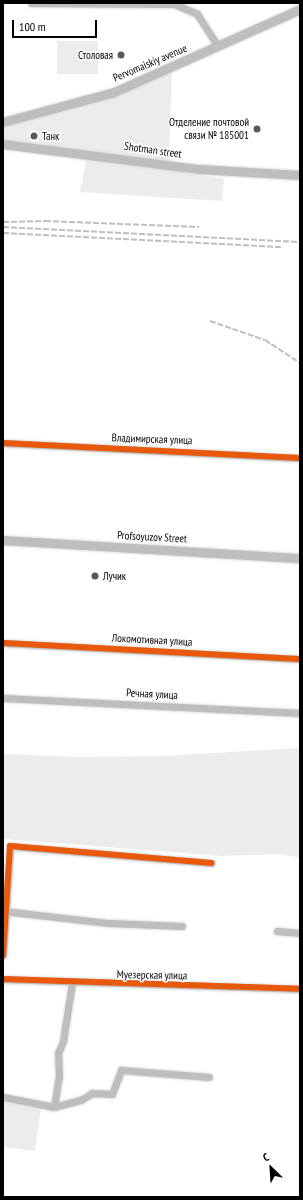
<!DOCTYPE html>
<meta charset="utf-8">
<style>
body{margin:0}
#map{position:relative;width:303px;height:1200px;overflow:hidden;background:#fff;font-family:"PT Sans Narrow",sans-serif}
div>[style]{position:absolute}
.green>*{inset:0;background:#ececec}
.roads{filter:drop-shadow(0 0 1px #dbdbdb) drop-shadow(0 0 1px #dbdbdb)}
.minor>*{height:7px;margin:-3.5px;padding:0 3.5px;transform-origin:3.5px;border-radius:3.5px;background:#bebebe}
.major>*{height:9px;margin:-4.5px;padding:0 4.5px;transform-origin:4.5px;border-radius:4.5px;background:#bebebe}
.rail>*{height:1.5px;margin-top:-0.75px;transform-origin:0;background:repeating-linear-gradient(90deg,#bebebe 0 6px,transparent 0 8px)}
.cycleway>*{height:6px;margin:-3px;padding:0 3px;transform-origin:3px;border-radius:3px;background:#e8590c}
.dots>*{width:11px;height:11px;translate:-50% -50%;box-sizing:border-box;border:2px solid #fff;border-radius:50%}
span{translate:-50% -50%;white-space:nowrap;text-align:center;line-height:1.15;-webkit-text-stroke:3px #fff;paint-order:stroke}
.poi-label{font-size:11px;color:#000}
.right{translate:-100% -50%;text-align:right}
.left{translate:0 -50%;text-align:left}
.street-label{font-size:11px;color:#000}
.frame{position:absolute;inset:0;border:4px solid #000;pointer-events:none}
.north{position:absolute;left:251px;top:1148px;width:40px;height:40px;-webkit-text-stroke:3px #fff;paint-order:stroke;rotate:335deg;font-size:11px;font-weight:700;line-height:16px;text-align:center;color:#000}
.north::after{content:'';display:block;margin:auto;width:14px;height:18px;background:#000;clip-path:polygon(50% 0,100% 100%,50% 72%,0 100%)}
.scale{position:absolute;left:12px;top:20px;width:85px;height:18px;box-sizing:border-box;border:2px solid #000;border-top:0;padding-left:5px;font-size:12px;line-height:14px;white-space:nowrap;color:#000;-webkit-text-stroke:3px #fff;paint-order:stroke}
</style>
<div id="map">
<div class="green">
<i style="clip-path:polygon(57px 41px,98px 41px,98px 74px,57px 74px)"></i>
<i style="clip-path:polygon(172px 71px,169px 162px,3px 140px,3px 127px,117px 96px)"></i>
<i style="clip-path:polygon(87px 157px,224px 179px,222px 201px,80px 192px)"></i>
<i style="clip-path:polygon(300px 748px,300px 858px,281px 854px,222px 856px,4px 839px,3px 847px,3px 754px,78px 757px,165px 756px)"></i>
<i style="clip-path:polygon(3px 1102px,41px 1109px,35px 1151px,3px 1147px)"></i>
</div>
<div class="roads">
<div class="minor">
<i style="left:31px;top:3px;width:143px;rotate:0.4deg"></i>
<i style="left:174px;top:4px;width:25px;rotate:23deg"></i>
<i style="left:197px;top:14px;width:38px;rotate:57deg"></i>
<i style="left:3px;top:443px;width:297px;rotate:2.9deg"></i>
<i style="left:3px;top:643px;width:297px;rotate:3.1deg"></i>
<i style="left:3px;top:698px;width:297px;rotate:2.9deg"></i>
<i style="left:3px;top:911px;width:107px;rotate:6.5deg"></i>
<i style="left:109px;top:923px;width:73px;rotate:2.4deg"></i>
<i style="left:277px;top:931px;width:23px;rotate:5deg"></i>
<i style="left:3px;top:955px;width:109px;rotate:-86.3deg"></i>
<i style="left:10px;top:846px;width:202px;rotate:4.8deg"></i>
<i style="left:3px;top:979px;width:297px;rotate:1.9deg"></i>
<i style="left:3px;top:1097px;width:52px;rotate:11.1deg"></i>
<i style="left:54px;top:1107px;width:28px;rotate:-15deg"></i>
<i style="left:81px;top:1100px;width:13px;rotate:-32deg"></i>
<i style="left:92px;top:1093px;width:20px;rotate:3deg"></i>
<i style="left:112px;top:1094px;width:26px;rotate:-69deg"></i>
<i style="left:121px;top:1070px;width:88px;rotate:4.5deg"></i>
<i style="left:54px;top:1107px;width:30px;rotate:-81deg"></i>
<i style="left:59px;top:1077px;width:24px;rotate:-92deg"></i>
<i style="left:58px;top:1053px;width:13px;rotate:-67deg"></i>
<i style="left:63px;top:1041px;width:59px;rotate:-81.2deg"></i>
</div>
<div class="major">
<i style="left:3px;top:122px;width:115px;rotate:-15.1deg"></i>
<i style="left:114px;top:92px;width:204px;rotate:-24deg"></i>
<i style="left:3px;top:144px;width:198px;rotate:7.3deg"></i>
<i style="left:199px;top:169px;width:101px;rotate:3.4deg"></i>
<i style="left:3px;top:540px;width:298px;rotate:3.5deg"></i>
</div>
</div>
<div class="rail">
<i style="left:3px;top:222px;width:42px;rotate:-1.4deg"></i>
<i style="left:45px;top:221px;width:154px;rotate:2.2deg"></i>
<i style="left:3px;top:227px;width:297px;rotate:2.9deg"></i>
<i style="left:3px;top:233px;width:280px;rotate:2.9deg"></i>
<i style="left:210px;top:321px;width:58px;rotate:19.1deg"></i>
<i style="left:265px;top:340px;width:42px;rotate:33.3deg"></i>
</div>
<div class="cycleway">
<i style="left:3px;top:443px;width:297px;rotate:2.9deg"></i>
<i style="left:3px;top:643px;width:297px;rotate:3.1deg"></i>
<i style="left:3px;top:955px;width:109px;rotate:-86.3deg"></i>
<i style="left:10px;top:846px;width:202px;rotate:4.8deg"></i>
<i style="left:3px;top:979px;width:297px;rotate:1.9deg"></i>
</div>
<div class="dots">
<i style="left:121px;top:55px;background:#595959"></i>
<i style="left:257px;top:129px;background:#595959"></i>
<i style="left:34px;top:136px;background:#595959"></i>
<i style="left:95px;top:576px;background:#595959"></i>
</div>
<div class="poi-label">
<span class="right" style="left:113px;top:55px">Столовая</span>
<span class="right" style="left:249px;top:129px">Отделение почтовой<br>связи № 185001</span>
<span class="left" style="left:42px;top:136px">Танк</span>
<span class="left" style="left:103px;top:576px">Лучик</span>
</div>
<div class="street-label">
<span style="left:150px;top:63px;rotate:-23deg">Pervomaiskiy avenue</span>
<span style="left:153px;top:150px;rotate:8deg">Shotman street</span>
<span style="left:152px;top:439px;rotate:2deg">Владимирская улица</span>
<span style="left:152px;top:537px;rotate:3deg">Profsoyuzov Street</span>
<span style="left:152px;top:640px;rotate:3deg">Локомотивная улица</span>
<span style="left:152px;top:694px;rotate:3deg">Речная улица</span>
<span style="left:152px;top:975px;rotate:1deg">Муезерская улица</span>
</div>
<div class="frame"></div>
<div class="north">С</div>
<div class="scale">100 m</div>
</div>
